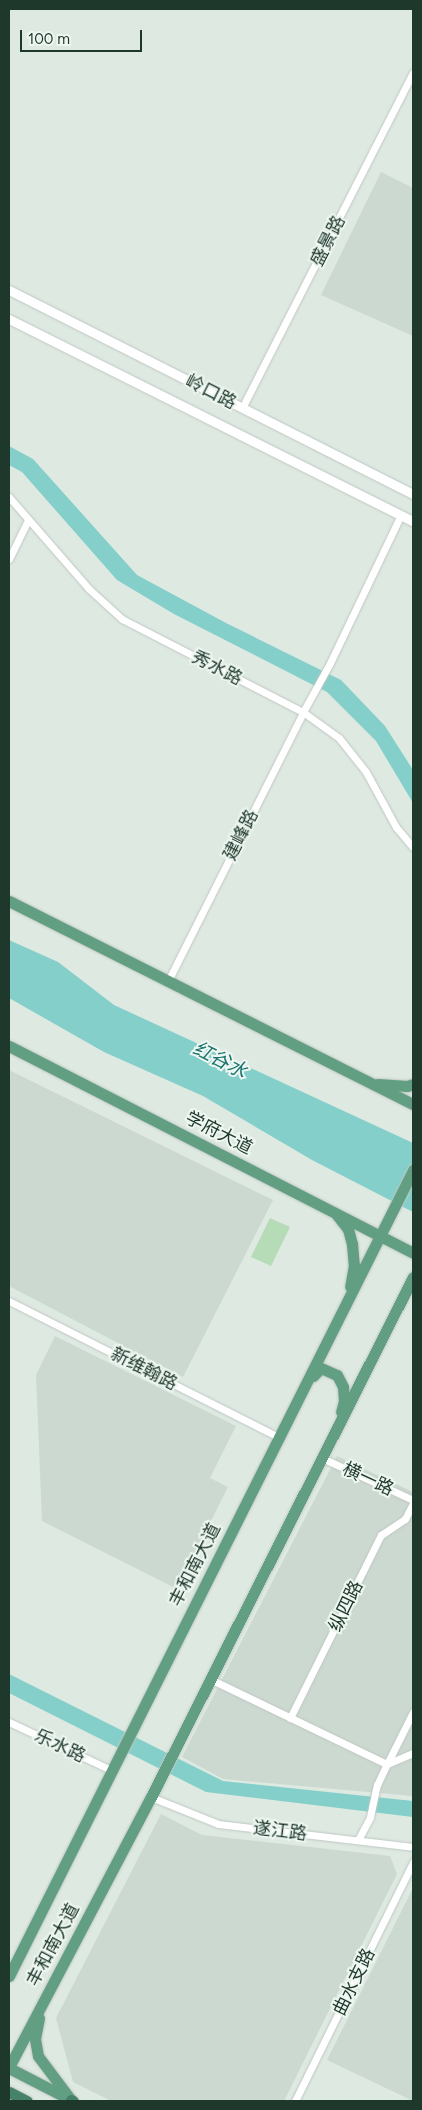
<!DOCTYPE html>
<meta charset="utf-8">
<style>
body{margin:0}
#map{position:relative;width:422px;height:2110px;overflow:hidden;background:#dde9e1;font-family:Figtree,"Noto Sans SC",sans-serif}
div>[style]{position:absolute}
.built>*{inset:0;background:#ccd9d0}
.green>*{inset:0;background:#b6dbb7}
.water>*{inset:0;background:#84cfca}
.roads{filter:drop-shadow(0 0 1px #c0c7c4) drop-shadow(0 0 1px #c0c7c4)}
.minor>*{height:7px;margin:-3.5px;padding:0 3.5px;transform-origin:3.5px;border-radius:3.5px;background:#fff}
.tertiary>*{height:9px;margin:-4.5px;padding:0 4.5px;transform-origin:4.5px;border-radius:4.5px;background:#fff}
.primary>*{height:11px;margin:-5.5px;padding:0 5.5px;transform-origin:5.5px;border-radius:5.5px;background:#629f82}
.trunk>*{height:11px;margin:-5.5px;padding:0 5.5px;transform-origin:5.5px;border-radius:5.5px;background:#468267}
span{translate:-50% -50%;white-space:nowrap;text-align:center;line-height:1.15;-webkit-text-stroke:4px #edf6f0;paint-order:stroke}
.street-label{font-size:18px;color:#1f382c}
.water-label{font-size:19px;color:#1a736e;font-style:italic}
.frame{position:absolute;inset:0;border:10px solid #1f382c;pointer-events:none}
.scale{position:absolute;left:20px;top:30px;width:122px;height:22px;box-sizing:border-box;border:2px solid #1f382c;border-top:0;padding-left:6px;font-size:15px;line-height:18px;white-space:nowrap;color:#1f382c;-webkit-text-stroke:4px #edf6f0;paint-order:stroke}
</style>
<div id="map">
<div class="built">
<i style="clip-path:polygon(381px 172px,413px 188px,413px 336px,321px 295px)"></i>
<i style="clip-path:polygon(9px 1070px,273px 1200px,183px 1377px,9px 1286px)"></i>
<i style="clip-path:polygon(55px 1336px,236px 1426px,210px 1478px,228px 1487px,177px 1589px,42px 1521px,36px 1375px)"></i>
<i style="clip-path:polygon(337px 1456px,413px 1492px,413px 1796px,223px 1779px,182px 1757px)"></i>
<i style="clip-path:polygon(161px 1814px,202px 1835px,390px 1856px,397px 1874px,284px 2101px,111px 2101px,73px 2082px,56px 2018px)"></i>
<i style="clip-path:polygon(413px 1888px,413px 2101px,327px 2060px)"></i>
</div>
<div class="green">
<i style="clip-path:polygon(270px 1218px,290px 1227px,271px 1266px,251px 1257px)"></i>
</div>
<div class="water">
<i style="clip-path:polygon(9px 446px,33px 459px,137px 575px,226px 623px,341px 680px,385px 726px,413px 770px,413px 803px,376px 741px,327px 692px,174px 614px,117px 580px,22px 472px,9px 465px)"></i>
<i style="clip-path:polygon(9px 940px,58px 962px,114px 1005px,413px 1143px,413px 1212px,312px 1160px,203px 1096px,104px 1052px,9px 998px)"></i>
<i style="clip-path:polygon(9px 1674px,223px 1781px,413px 1801px,413px 1817px,206px 1792px,9px 1693px)"></i>
</div>
<div class="roads">
<div class="minor">
<i style="left:242px;top:408px;width:376px;rotate:-63deg"></i>
<i style="left:9px;top:497px;width:122px;rotate:49deg"></i>
<i style="left:89px;top:589px;width:45px;rotate:42.3deg"></i>
<i style="left:122px;top:619px;width:203px;rotate:27.2deg"></i>
<i style="left:303px;top:712px;width:44px;rotate:35.8deg"></i>
<i style="left:339px;top:738px;width:43px;rotate:51.5deg"></i>
<i style="left:366px;top:772px;width:63px;rotate:61.4deg"></i>
<i style="left:396px;top:827px;width:26px;rotate:50deg"></i>
<i style="left:9px;top:559px;width:43px;rotate:-64deg"></i>
<i style="left:168px;top:981px;width:301px;rotate:-63.3deg"></i>
<i style="left:303px;top:712px;width:56px;rotate:-61.1deg"></i>
<i style="left:330px;top:663px;width:164px;rotate:-64.4deg"></i>
<i style="left:9px;top:1301px;width:301px;rotate:26.8deg"></i>
<i style="left:322px;top:1458px;width:100px;rotate:24.8deg"></i>
<i style="left:210px;top:1679px;width:196px;rotate:25.7deg"></i>
<i style="left:387px;top:1764px;width:28px;rotate:-23deg"></i>
<i style="left:290px;top:1718px;width:204px;rotate:-63.6deg"></i>
<i style="left:381px;top:1535px;width:29px;rotate:-34deg"></i>
<i style="left:405px;top:1519px;width:18px;rotate:-63deg"></i>
<i style="left:9px;top:1722px;width:113px;rotate:25.2deg"></i>
<i style="left:151px;top:1797px;width:72px;rotate:21.9deg"></i>
<i style="left:218px;top:1824px;width:196px;rotate:6.7deg"></i>
<i style="left:358px;top:1840px;width:26px;rotate:-62deg"></i>
<i style="left:370px;top:1817px;width:33px;rotate:-78deg"></i>
<i style="left:377px;top:1785px;width:23px;rotate:-65deg"></i>
<i style="left:387px;top:1764px;width:58px;rotate:-63.4deg"></i>
<i style="left:295px;top:2101px;width:267px;rotate:-63.7deg"></i>
</div>
<div class="tertiary">
<i style="left:9px;top:290px;width:453px;rotate:26.8deg"></i>
<i style="left:9px;top:319px;width:452px;rotate:26.6deg"></i>
</div>
<div class="primary">
<i style="left:9px;top:901px;width:452px;rotate:26.7deg"></i>
<i style="left:9px;top:1046px;width:454px;rotate:27.1deg"></i>
<i style="left:378px;top:1084px;width:29px;rotate:4deg"></i>
<i style="left:407px;top:1086px;width:6px;rotate:-18deg"></i>
<i style="left:337px;top:1215px;width:18px;rotate:52deg"></i>
<i style="left:348px;top:1229px;width:16px;rotate:75deg"></i>
<i style="left:352px;top:1244px;width:21px;rotate:85deg"></i>
<i style="left:354px;top:1265px;width:22px;rotate:100deg"></i>
<i style="left:313px;top:1376px;width:11px;rotate:-45deg"></i>
<i style="left:321px;top:1368px;width:17px;rotate:24deg"></i>
<i style="left:337px;top:1375px;width:13px;rotate:63deg"></i>
<i style="left:343px;top:1387px;width:14px;rotate:86deg"></i>
<i style="left:344px;top:1401px;width:11px;rotate:105deg"></i>
<i style="left:9px;top:1976px;width:902px;rotate:-63.38deg"></i>
<i style="left:39px;top:2018px;width:21px;rotate:101deg"></i>
<i style="left:35px;top:2039px;width:17px;rotate:80deg"></i>
<i style="left:38px;top:2056px;width:55px;rotate:53.1deg"></i>
<i style="left:9px;top:2067px;width:305px;rotate:-62.3deg"></i>
<i style="left:151px;top:1797px;width:582px;rotate:-63.26deg"></i>
<i style="left:9px;top:2068px;width:68px;rotate:27.3deg"></i>
</div>
<div class="trunk">
<i style="left:9px;top:2092px;width:20px;rotate:27deg"></i>
<i style="left:71px;top:2100px;width:2px;rotate:27deg"></i>
</div>
</div>
<div class="street-label">
<span style="left:328px;top:241px;rotate:-63deg">盛景路</span>
<span style="left:211px;top:392px;rotate:27deg">岭口路</span>
<span style="left:217px;top:668px;rotate:27deg">秀水路</span>
<span style="left:241px;top:835px;rotate:-63deg">建峰路</span>
<span style="left:219px;top:1133px;rotate:27deg">学府大道</span>
<span style="left:144px;top:1369px;rotate:27deg">新维翰路</span>
<span style="left:368px;top:1479px;rotate:25deg">横一路</span>
<span style="left:195px;top:1565px;rotate:-63deg">丰和南大道</span>
<span style="left:346px;top:1606px;rotate:-64deg">纵四路</span>
<span style="left:60px;top:1746px;rotate:25deg">乐水路</span>
<span style="left:280px;top:1831px;rotate:7deg">遂江路</span>
<span style="left:53px;top:1945px;rotate:-62deg">丰和南大道</span>
<span style="left:354px;top:1982px;rotate:-64deg">曲水支路</span>
</div>
<div class="water-label">
<span style="left:220px;top:1060px;rotate:27deg">红谷水</span>
</div>
<div class="frame"></div>
<div class="scale">100 m</div>
</div>
